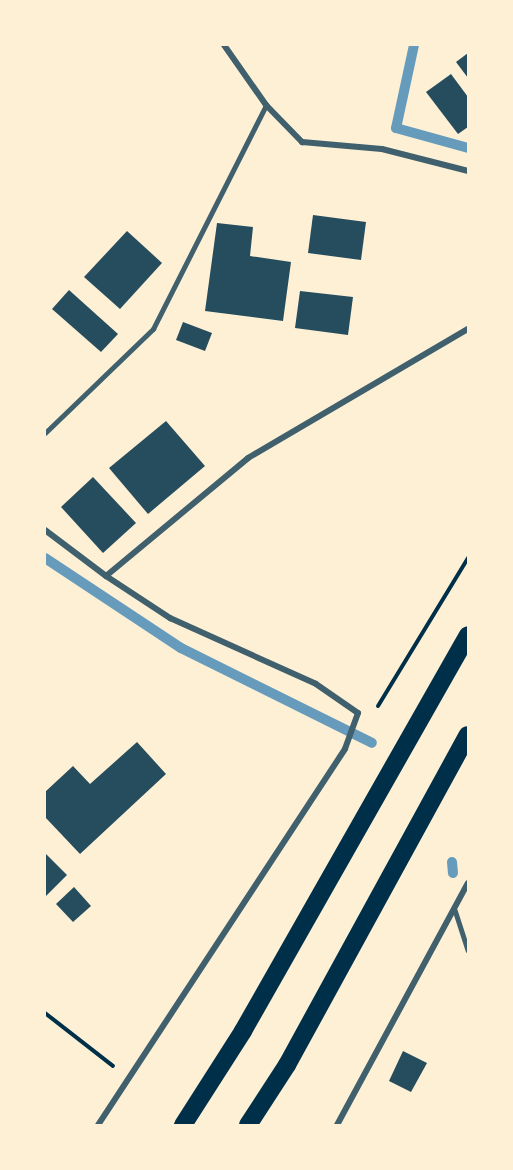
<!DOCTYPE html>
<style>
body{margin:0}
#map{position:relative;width:513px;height:1170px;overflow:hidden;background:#fdf0d5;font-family:"Archivo Narrow",sans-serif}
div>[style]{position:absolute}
.stream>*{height:10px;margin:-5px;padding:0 5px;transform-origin:5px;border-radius:5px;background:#669bbc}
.building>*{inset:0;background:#264d5e}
.path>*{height:4px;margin:-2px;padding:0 2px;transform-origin:2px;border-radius:2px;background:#003049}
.service>*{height:4.5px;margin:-2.25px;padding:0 2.25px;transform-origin:2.25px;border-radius:2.25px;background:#3f606c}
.minor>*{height:6px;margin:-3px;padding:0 3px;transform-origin:3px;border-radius:3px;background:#3f606c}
.motorway>*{height:18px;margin:-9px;padding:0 9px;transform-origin:9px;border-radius:9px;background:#003049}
span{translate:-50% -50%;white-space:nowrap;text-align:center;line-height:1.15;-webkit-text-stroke:4.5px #fdf0d5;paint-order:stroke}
.frame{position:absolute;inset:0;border:46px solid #fdf0d5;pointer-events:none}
</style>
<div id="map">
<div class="stream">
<i style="left:414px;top:45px;width:85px;rotate:102.2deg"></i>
<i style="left:396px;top:128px;width:75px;rotate:15.5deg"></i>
<i style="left:45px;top:558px;width:163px;rotate:33.5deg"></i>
<i style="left:181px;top:648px;width:213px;rotate:26.4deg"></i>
<i style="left:452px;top:862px;width:11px;rotate:85deg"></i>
</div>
<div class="building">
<i style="clip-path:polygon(468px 53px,468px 78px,456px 62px)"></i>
<i style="clip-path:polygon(451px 74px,468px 97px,468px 127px,458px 134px,426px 92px)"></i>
<i style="clip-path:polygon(313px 215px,366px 222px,361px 260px,308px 253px)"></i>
<i style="clip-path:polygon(217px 223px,253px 227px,250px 256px,291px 262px,283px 321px,205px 311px)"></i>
<i style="clip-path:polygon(127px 231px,162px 263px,120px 309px,84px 277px)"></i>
<i style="clip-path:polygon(69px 290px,118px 334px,101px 352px,52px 309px)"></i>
<i style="clip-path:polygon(300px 291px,353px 297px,348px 335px,295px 328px)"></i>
<i style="clip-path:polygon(183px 322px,212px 333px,205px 351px,176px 340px)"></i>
<i style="clip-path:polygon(166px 421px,205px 466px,148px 514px,109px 468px)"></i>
<i style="clip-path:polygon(93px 477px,136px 523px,103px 553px,61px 507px)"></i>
<i style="clip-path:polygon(137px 742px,166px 774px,80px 854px,45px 817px,45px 792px,73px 766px,90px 784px)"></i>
<i style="clip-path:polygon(45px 853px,67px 875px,45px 897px)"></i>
<i style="clip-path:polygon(74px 887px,91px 906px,73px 922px,56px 904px)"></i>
<i style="clip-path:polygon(403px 1051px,427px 1063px,411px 1092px,389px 1081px)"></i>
</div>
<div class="path">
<i style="left:378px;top:706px;width:173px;rotate:-58.7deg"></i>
<i style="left:45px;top:1013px;width:86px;rotate:37.9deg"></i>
</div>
<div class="service">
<i style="left:45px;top:433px;width:150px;rotate:-43.9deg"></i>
<i style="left:153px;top:329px;width:251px;rotate:-63.2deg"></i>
<i style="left:455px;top:910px;width:42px;rotate:72deg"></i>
</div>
<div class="minor">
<i style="left:224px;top:45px;width:73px;rotate:55deg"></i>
<i style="left:266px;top:105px;width:52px;rotate:45.8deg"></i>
<i style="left:302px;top:142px;width:80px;rotate:5deg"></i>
<i style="left:382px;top:149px;width:89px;rotate:14.3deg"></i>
<i style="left:45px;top:530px;width:76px;rotate:37deg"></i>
<i style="left:106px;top:576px;width:77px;rotate:33.3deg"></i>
<i style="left:170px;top:618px;width:160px;rotate:24.3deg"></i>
<i style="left:316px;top:684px;width:51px;rotate:34.6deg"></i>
<i style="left:358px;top:713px;width:38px;rotate:110deg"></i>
<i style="left:345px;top:749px;width:450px;rotate:123.3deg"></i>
<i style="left:106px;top:576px;width:185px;rotate:-39.7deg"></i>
<i style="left:248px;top:458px;width:255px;rotate:-30.4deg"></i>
<i style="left:337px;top:1125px;width:275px;rotate:-61.6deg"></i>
</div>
<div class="motorway">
<i style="left:183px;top:1125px;width:112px;rotate:-57.4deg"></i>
<i style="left:243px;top:1031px;width:455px;rotate:-60.4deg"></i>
<i style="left:248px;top:1125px;width:72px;rotate:-57deg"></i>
<i style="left:287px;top:1065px;width:376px;rotate:-61.3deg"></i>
</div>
<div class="frame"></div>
</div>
